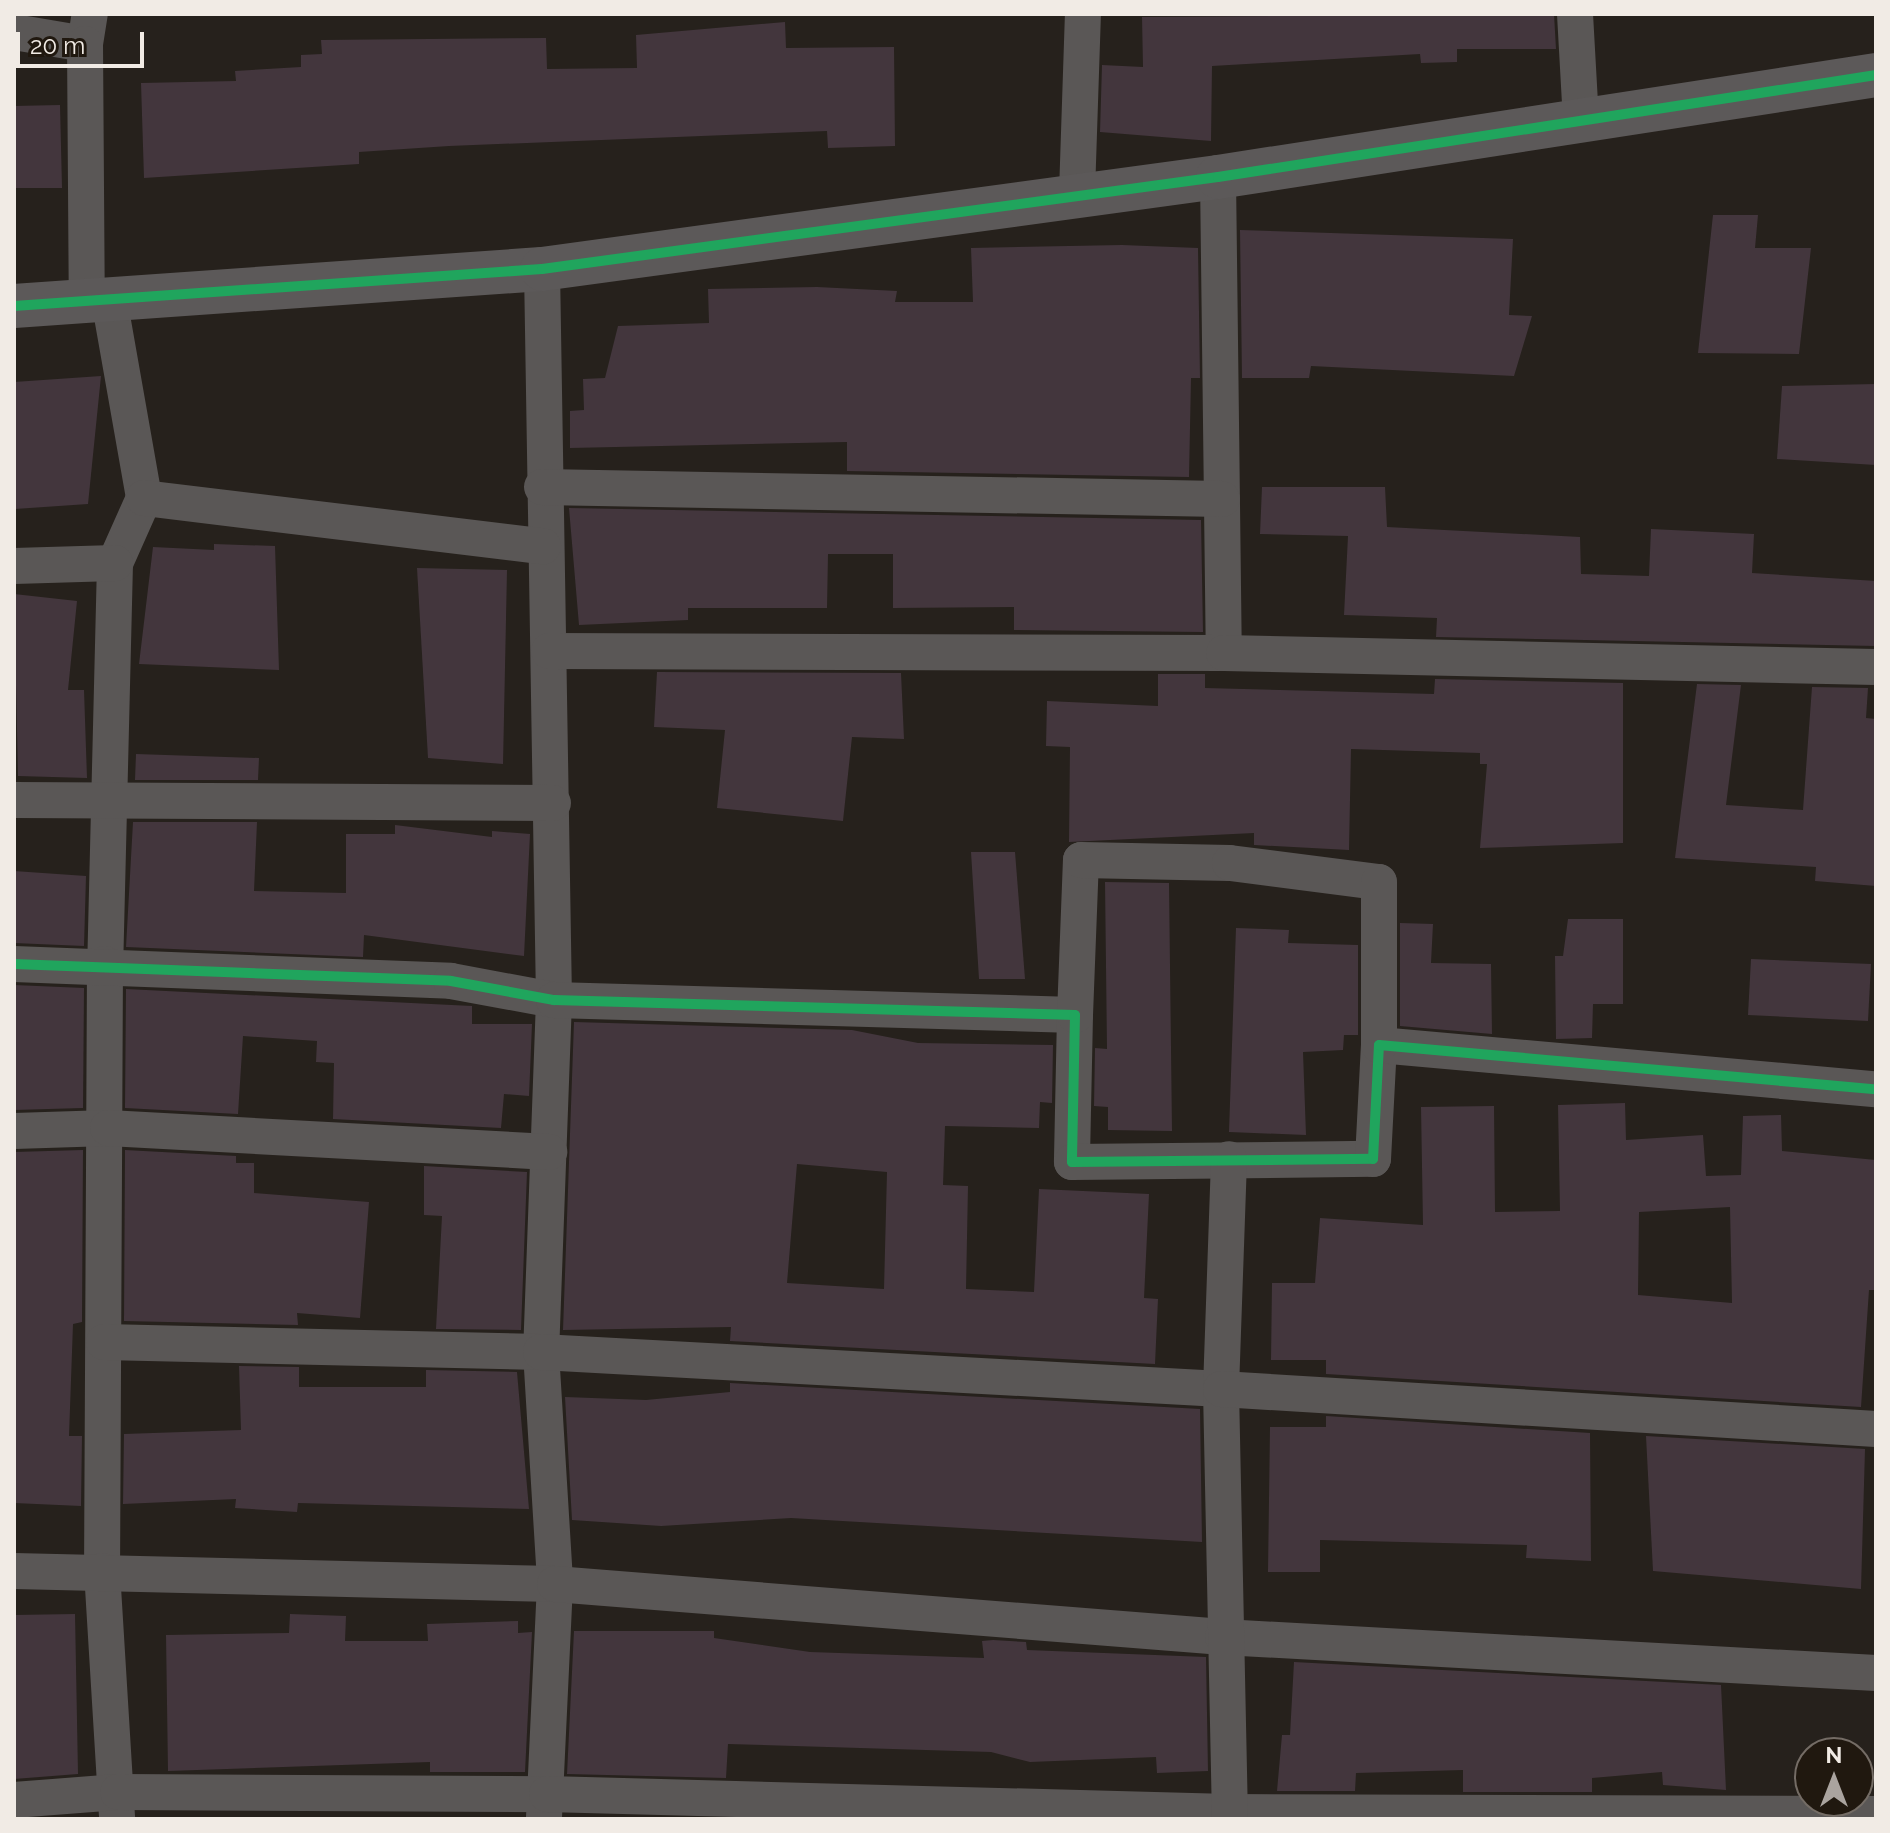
<!DOCTYPE html>
<style>
body{margin:0}
#map{position:relative;width:1890px;height:1833px;overflow:hidden;background:#26211c;font-family:Raleway,sans-serif}
div>[style]{position:absolute}
.building>*{inset:0;background:#43363d}
.street>*{height:36px;margin:-18px;padding:0 18px;transform-origin:18px;border-radius:18px;background:#5a5756}
.secondary>*{height:44px;margin:-22px;padding:0 22px;transform-origin:22px;border-radius:22px;background:#5c5959}
.cycleway>*{height:10px;margin:-5px;padding:0 5px;transform-origin:5px;border-radius:5px;background:#20a55d}
span{translate:-50% -50%;white-space:nowrap;text-align:center;line-height:1.15;-webkit-text-stroke:6px #20180f;paint-order:stroke}
.frame{position:absolute;inset:0;border:16px solid #f1ebe5;pointer-events:none}
.north{position:absolute;left:1794px;top:1737px;width:80px;height:80px;box-sizing:border-box;background:#20180f;border:2px solid #746c65;border-radius:50%;rotate:0deg;font-size:22px;font-weight:700;line-height:32px;text-align:center;color:#f1ebe5}
.north::after{content:'';display:block;margin:auto;width:28px;height:36px;background:#aaa49f;clip-path:polygon(50% 0,100% 100%,50% 72%,0 100%)}
.scale{position:absolute;left:16px;top:32px;width:128px;height:36px;box-sizing:border-box;border:4px solid #f1ebe5;border-top:0;padding-left:10px;font-size:24px;line-height:28px;white-space:nowrap;color:#f1ebe5;-webkit-text-stroke:6px #20180f;paint-order:stroke}
</style>
<div id="map">
<div class="building">
<i style="clip-path:polygon(1554px 14px,1556px 49px,1457px 49px,1457px 62px,1421px 63px,1420px 54px,1212px 66px,1211px 141px,1100px 132px,1102px 65px,1143px 67px,1142px 17px)"></i>
<i style="clip-path:polygon(785px 22px,786px 48px,894px 47px,895px 146px,828px 148px,827px 131px,449px 146px,359px 152px,359px 164px,144px 178px,141px 83px,236px 81px,235px 71px,301px 67px,301px 55px,322px 54px,321px 40px,546px 38px,547px 69px,637px 68px,636px 35px)"></i>
<i style="clip-path:polygon(60px 105px,62px 188px,14px 188px,14px 106px)"></i>
<i style="clip-path:polygon(1713px 215px,1758px 215px,1755px 248px,1811px 248px,1799px 354px,1698px 353px)"></i>
<i style="clip-path:polygon(1240px 230px,1513px 239px,1509px 315px,1532px 316px,1514px 376px,1311px 366px,1309px 378px,1242px 378px)"></i>
<i style="clip-path:polygon(1122px 245px,1198px 248px,1200px 378px,1191px 378px,1189px 477px,847px 471px,847px 442px,570px 448px,570px 411px,584px 410px,583px 379px,605px 378px,618px 326px,709px 323px,708px 289px,817px 287px,897px 291px,895px 302px,973px 302px,971px 248px)"></i>
<i style="clip-path:polygon(101px 376px,88px 504px,15px 509px,14px 382px)"></i>
<i style="clip-path:polygon(1876px 384px,1876px 465px,1777px 459px,1782px 386px)"></i>
<i style="clip-path:polygon(1262px 487px,1385px 487px,1387px 527px,1580px 537px,1581px 574px,1649px 576px,1651px 529px,1754px 534px,1752px 573px,1876px 581px,1876px 646px,1436px 637px,1437px 618px,1344px 615px,1348px 536px,1260px 534px)"></i>
<i style="clip-path:polygon(569px 508px,1201px 520px,1203px 632px,1014px 630px,1014px 607px,893px 608px,893px 554px,828px 554px,827px 608px,688px 608px,688px 620px,579px 625px)"></i>
<i style="clip-path:polygon(214px 544px,275px 546px,279px 670px,139px 664px,153px 547px,214px 550px)"></i>
<i style="clip-path:polygon(417px 568px,507px 570px,503px 764px,428px 758px)"></i>
<i style="clip-path:polygon(14px 594px,77px 601px,68px 690px,84px 690px,87px 778px,18px 776px)"></i>
<i style="clip-path:polygon(657px 672px,901px 673px,904px 739px,852px 737px,843px 821px,717px 808px,725px 730px,654px 727px)"></i>
<i style="clip-path:polygon(1158px 674px,1205px 674px,1205px 688px,1434px 694px,1435px 679px,1623px 683px,1623px 843px,1480px 848px,1487px 764px,1480px 764px,1480px 753px,1351px 749px,1349px 850px,1254px 845px,1254px 833px,1069px 842px,1070px 747px,1046px 746px,1047px 701px,1158px 706px)"></i>
<i style="clip-path:polygon(1697px 684px,1741px 685px,1726px 805px,1803px 810px,1812px 687px,1868px 688px,1866px 718px,1876px 719px,1876px 886px,1815px 881px,1816px 867px,1675px 858px)"></i>
<i style="clip-path:polygon(136px 754px,259px 758px,258px 780px,135px 780px)"></i>
<i style="clip-path:polygon(133px 822px,257px 822px,254px 891px,346px 893px,346px 834px,395px 834px,395px 825px,492px 837px,492px 831px,530px 834px,524px 956px,364px 935px,363px 957px,126px 947px)"></i>
<i style="clip-path:polygon(971px 852px,1015px 852px,1025px 979px,979px 979px)"></i>
<i style="clip-path:polygon(14px 871px,86px 876px,84px 946px,14px 943px)"></i>
<i style="clip-path:polygon(1105px 882px,1169px 883px,1172px 1131px,1108px 1130px,1108px 1107px,1094px 1106px,1095px 1048px,1107px 1049px)"></i>
<i style="clip-path:polygon(1568px 919px,1623px 919px,1623px 1004px,1593px 1004px,1592px 1038px,1556px 1039px,1555px 956px,1563px 956px)"></i>
<i style="clip-path:polygon(1400px 923px,1433px 924px,1431px 963px,1491px 964px,1492px 1034px,1400px 1026px)"></i>
<i style="clip-path:polygon(1236px 928px,1289px 930px,1288px 943px,1358px 945px,1358px 1035px,1344px 1035px,1343px 1050px,1303px 1052px,1306px 1135px,1229px 1132px)"></i>
<i style="clip-path:polygon(1751px 959px,1871px 964px,1868px 1021px,1748px 1015px)"></i>
<i style="clip-path:polygon(14px 985px,84px 988px,83px 1108px,14px 1110px)"></i>
<i style="clip-path:polygon(126px 989px,472px 1006px,472px 1024px,532px 1024px,529px 1096px,504px 1094px,501px 1128px,333px 1119px,334px 1063px,316px 1062px,317px 1041px,243px 1036px,238px 1114px,125px 1108px)"></i>
<i style="clip-path:polygon(evenodd,574px 1022px,852px 1030px,918px 1043px,1053px 1045px,1052px 1103px,1040px 1102px,1039px 1128px,945px 1126px,943px 1185px,968px 1186px,966px 1289px,1034px 1292px,1039px 1189px,1149px 1194px,1144px 1298px,1158px 1299px,1155px 1364px,730px 1341px,731px 1327px,563px 1330px,574px 1022px,797px 1164px,887px 1172px,884px 1289px,787px 1283px,797px 1164px)"></i>
<i style="clip-path:polygon(evenodd,1625px 1103px,1626px 1140px,1703px 1135px,1706px 1176px,1741px 1175px,1743px 1116px,1781px 1115px,1782px 1151px,1876px 1160px,1876px 1290px,1869px 1290px,1861px 1407px,1326px 1374px,1326px 1360px,1271px 1360px,1272px 1283px,1315px 1283px,1320px 1218px,1423px 1225px,1421px 1107px,1494px 1106px,1495px 1212px,1560px 1211px,1558px 1105px,1625px 1103px,1730px 1207px,1732px 1303px,1638px 1295px,1639px 1212px,1730px 1207px)"></i>
<i style="clip-path:polygon(83px 1150px,82px 1322px,73px 1324px,69px 1436px,82px 1436px,81px 1506px,14px 1503px,14px 1152px)"></i>
<i style="clip-path:polygon(125px 1150px,236px 1156px,236px 1163px,254px 1163px,254px 1193px,369px 1202px,360px 1318px,297px 1313px,298px 1325px,124px 1321px)"></i>
<i style="clip-path:polygon(424px 1166px,527px 1172px,521px 1330px,436px 1329px,442px 1216px,424px 1215px)"></i>
<i style="clip-path:polygon(239px 1366px,299px 1367px,299px 1387px,426px 1387px,426px 1370px,517px 1372px,529px 1509px,298px 1503px,297px 1512px,235px 1508px,236px 1499px,123px 1504px,124px 1434px,241px 1430px)"></i>
<i style="clip-path:polygon(730px 1383px,1200px 1409px,1202px 1542px,791px 1518px,661px 1526px,572px 1520px,565px 1397px,646px 1400px,730px 1392px)"></i>
<i style="clip-path:polygon(1326px 1416px,1590px 1433px,1591px 1561px,1526px 1558px,1527px 1545px,1320px 1540px,1320px 1572px,1268px 1572px,1270px 1427px,1326px 1427px)"></i>
<i style="clip-path:polygon(1646px 1436px,1865px 1449px,1861px 1589px,1653px 1571px)"></i>
<i style="clip-path:polygon(75px 1614px,78px 1774px,14px 1779px,14px 1615px)"></i>
<i style="clip-path:polygon(290px 1614px,346px 1616px,345px 1641px,428px 1641px,427px 1624px,518px 1621px,518px 1633px,532px 1632px,525px 1772px,430px 1772px,430px 1762px,168px 1771px,166px 1635px,289px 1633px)"></i>
<i style="clip-path:polygon(574px 1631px,714px 1631px,714px 1638px,810px 1652px,984px 1658px,982px 1641px,993px 1640px,1026px 1642px,1027px 1650px,1206px 1657px,1208px 1771px,1157px 1773px,1156px 1757px,1030px 1762px,991px 1752px,728px 1744px,726px 1778px,567px 1774px)"></i>
<i style="clip-path:polygon(1294px 1662px,1721px 1685px,1726px 1790px,1663px 1785px,1662px 1772px,1592px 1778px,1592px 1792px,1463px 1792px,1463px 1770px,1356px 1773px,1355px 1791px,1277px 1791px,1282px 1735px,1290px 1735px)"></i>
</div>
<div class="street">
<i style="left:1575px;top:14px;width:107px;rotate:86.8deg"></i>
<i style="left:14px;top:32px;width:72px;rotate:9.6deg"></i>
<i style="left:85px;top:44px;width:30px;rotate:-81deg"></i>
<i style="left:85px;top:44px;width:260px;rotate:89.6deg"></i>
<i style="left:1218px;top:177px;width:476px;rotate:89.3deg"></i>
<i style="left:1077px;top:193px;width:179px;rotate:-88.1deg"></i>
<i style="left:542px;top:269px;width:731px;rotate:89.06deg"></i>
<i style="left:554px;top:1000px;width:352px;rotate:92.1deg"></i>
<i style="left:541px;top:1352px;width:232px;rotate:86.5deg"></i>
<i style="left:555px;top:1584px;width:234px;rotate:92.7deg"></i>
<i style="left:109px;top:299px;width:202px;rotate:80deg"></i>
<i style="left:144px;top:498px;width:71px;rotate:114deg"></i>
<i style="left:115px;top:563px;width:401px;rotate:91.4deg"></i>
<i style="left:105px;top:964px;width:607px;rotate:90.28deg"></i>
<i style="left:102px;top:1571px;width:248px;rotate:86.5deg"></i>
<i style="left:542px;top:487px;width:680px;rotate:1.01deg"></i>
<i style="left:144px;top:498px;width:402px;rotate:6.9deg"></i>
<i style="left:14px;top:566px;width:101px;rotate:-1.7deg"></i>
<i style="left:549px;top:651px;width:675px;rotate:0.17deg"></i>
<i style="left:1224px;top:653px;width:652px;rotate:1.23deg"></i>
<i style="left:14px;top:800px;width:539px;rotate:0.32deg"></i>
<i style="left:14px;top:964px;width:437px;rotate:2.2deg"></i>
<i style="left:451px;top:981px;width:105px;rotate:10.5deg"></i>
<i style="left:554px;top:1000px;width:521px;rotate:1.65deg"></i>
<i style="left:1075px;top:1015px;width:147px;rotate:91.2deg"></i>
<i style="left:1072px;top:1162px;width:301px;rotate:-0.6deg"></i>
<i style="left:1373px;top:1159px;width:114px;rotate:-87deg"></i>
<i style="left:1379px;top:1045px;width:499px;rotate:5.1deg"></i>
<i style="left:1075px;top:1015px;width:155px;rotate:-87.8deg"></i>
<i style="left:1081px;top:860px;width:149px;rotate:1.2deg"></i>
<i style="left:1230px;top:863px;width:150px;rotate:7.3deg"></i>
<i style="left:1379px;top:882px;width:163px;rotate:90deg"></i>
<i style="left:14px;top:1131px;width:94px;rotate:-1.8deg"></i>
<i style="left:108px;top:1128px;width:442px;rotate:3.1deg"></i>
<i style="left:104px;top:1342px;width:437px;rotate:1.3deg"></i>
<i style="left:541px;top:1352px;width:681px;rotate:3.11deg"></i>
<i style="left:1221px;top:1389px;width:230px;rotate:-88deg"></i>
<i style="left:14px;top:1571px;width:541px;rotate:1.38deg"></i>
<i style="left:555px;top:1584px;width:670px;rotate:4.54deg"></i>
<i style="left:1223px;top:1637px;width:654px;rotate:3.16deg"></i>
<i style="left:14px;top:1800px;width:104px;rotate:-4.4deg"></i>
<i style="left:118px;top:1792px;width:429px;rotate:0.3deg"></i>
<i style="left:547px;top:1794px;width:682px;rotate:1.51deg"></i>
<i style="left:1229px;top:1812px;width:647px;rotate:0.18deg"></i>
<i style="left:1230px;top:1819px;width:430px;rotate:-91.2deg"></i>
<i style="left:1221px;top:1389px;width:656px;rotate:3.49deg"></i>
</div>
<div class="secondary">
<i style="left:14px;top:306px;width:529px;rotate:-4.01deg"></i>
<i style="left:542px;top:269px;width:682px;rotate:-7.75deg"></i>
<i style="left:1218px;top:177px;width:666px;rotate:-8.81deg"></i>
</div>
<div class="cycleway">
<i style="left:14px;top:306px;width:529px;rotate:-4.01deg"></i>
<i style="left:542px;top:269px;width:682px;rotate:-7.75deg"></i>
<i style="left:1218px;top:177px;width:666px;rotate:-8.81deg"></i>
<i style="left:14px;top:964px;width:437px;rotate:2.2deg"></i>
<i style="left:451px;top:981px;width:105px;rotate:10.5deg"></i>
<i style="left:554px;top:1000px;width:521px;rotate:1.65deg"></i>
<i style="left:1075px;top:1015px;width:147px;rotate:91.2deg"></i>
<i style="left:1072px;top:1162px;width:301px;rotate:-0.6deg"></i>
<i style="left:1373px;top:1159px;width:114px;rotate:-87deg"></i>
<i style="left:1379px;top:1045px;width:499px;rotate:5.1deg"></i>
</div>
<div class="frame"></div>
<div class="north">N</div>
<div class="scale">20 m</div>
</div>
